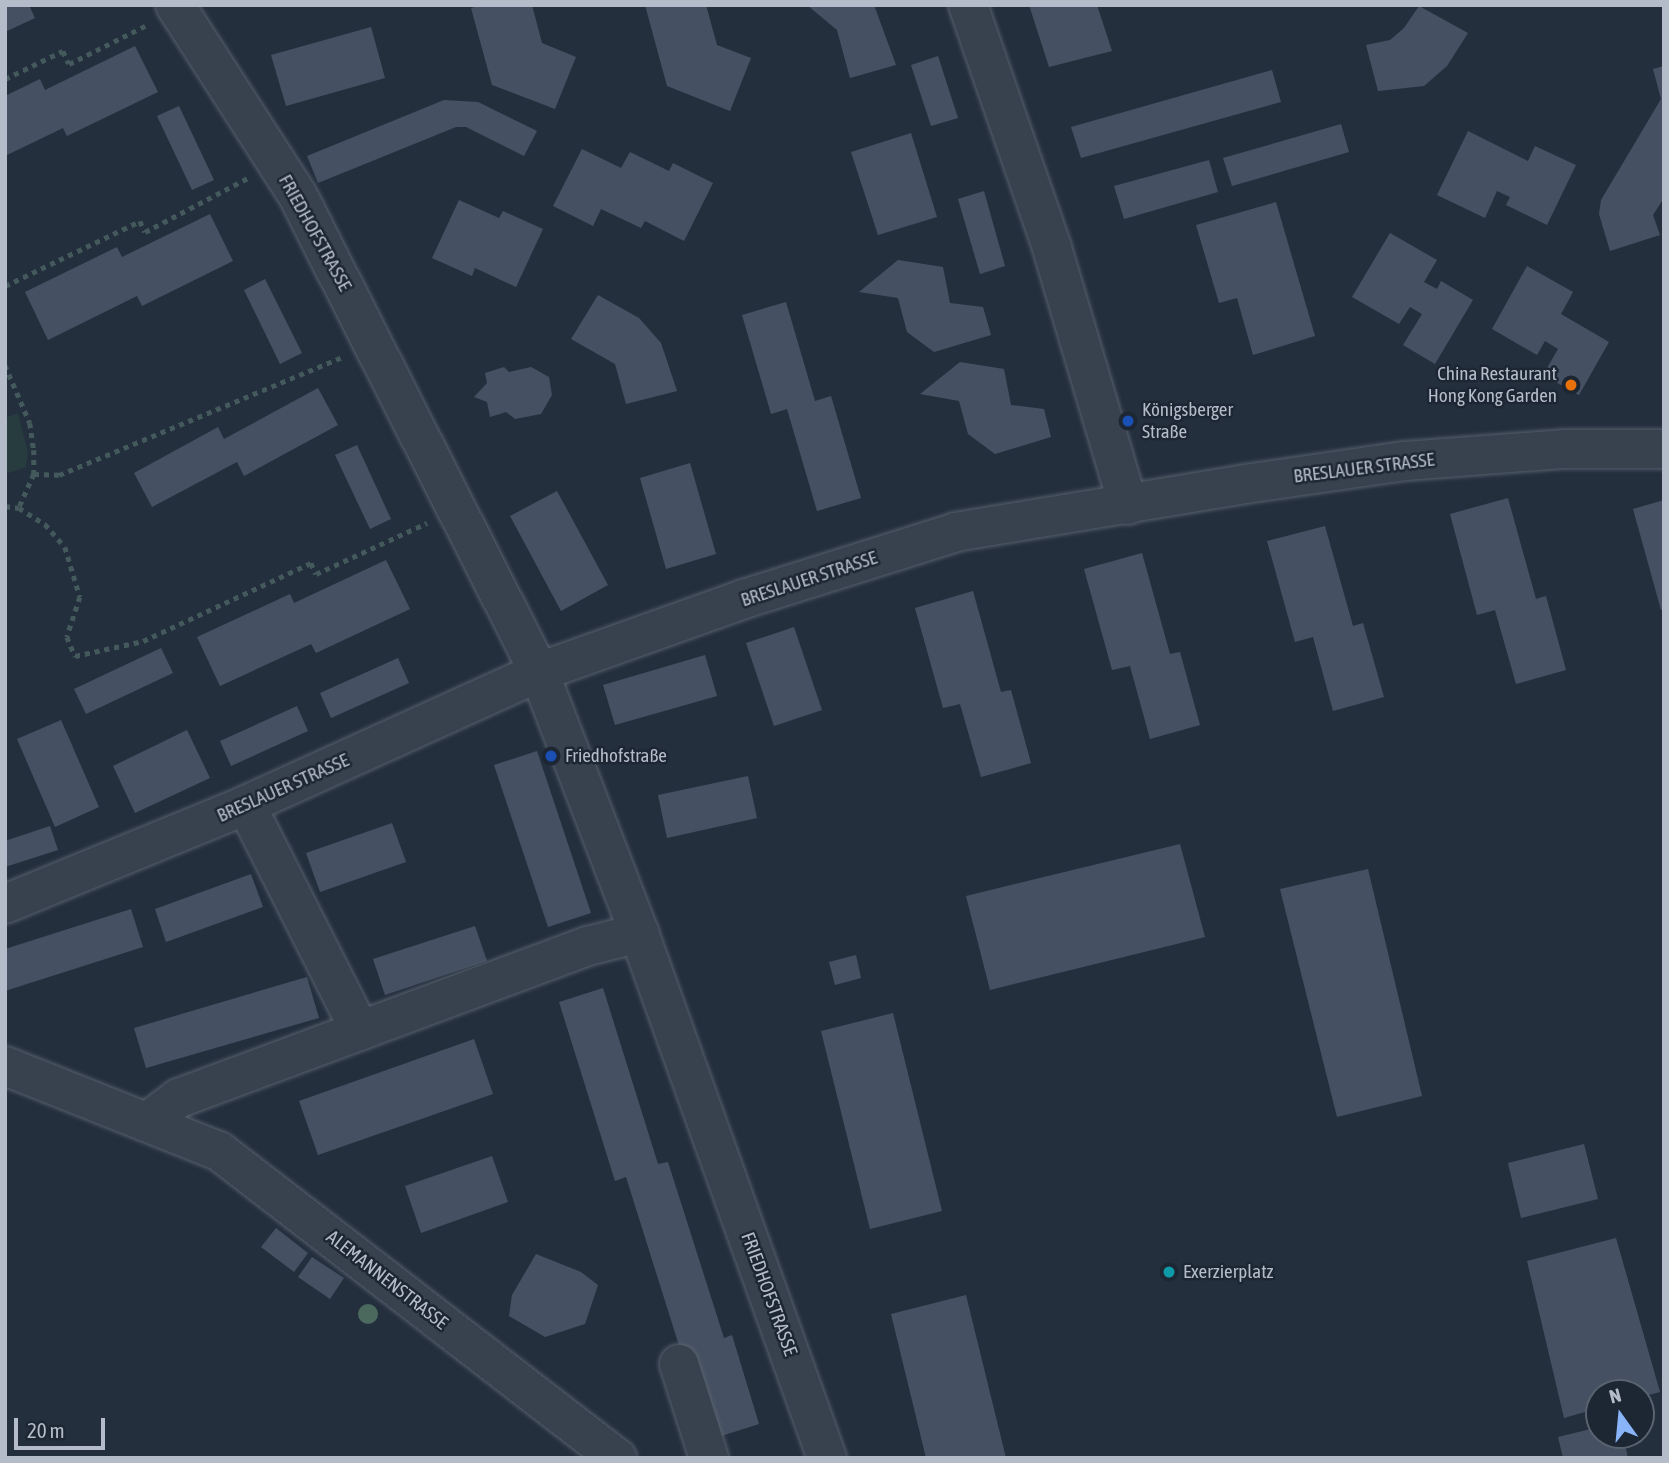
<!DOCTYPE html>
<meta charset="utf-8">
<style>
body{margin:0}
#map{position:relative;width:1669px;height:1463px;overflow:hidden;background:#242f3e;font-family:"Asap Condensed",sans-serif}
div>[style]{position:absolute}
.green>*{inset:0;background:#263c3f}
.building>*{inset:0;background:#455162}
.path>*{height:4.5px;margin-top:-2.25px;transform-origin:0;background:repeating-linear-gradient(90deg,#44595c 0 5px,transparent 0 10px)}
.roads{filter:drop-shadow(0 0 2px #565f6c) drop-shadow(0 0 2px #565f6c)}
.minor>*{height:38px;margin:-19px;padding:0 19px;transform-origin:19px;border-radius:19px;background:#38414e}
.trees>*{width:20px;height:20px;margin:-10px;border-radius:50%;background:#4b6a5d}
.dots>*{width:19px;height:19px;translate:-50% -50%;box-sizing:border-box;border:4px solid #1d2633;border-radius:50%}
span{translate:-50% -50%;white-space:nowrap;text-align:center;line-height:1.15;-webkit-text-stroke:5px #1d2633;paint-order:stroke}
.street-label{font-size:19px;color:#b4bcc9}
.poi-label{font-size:19px;color:#b4bcc9}
.right{translate:-100% -50%;text-align:right}
.left{translate:0 -50%;text-align:left}
.frame{position:absolute;inset:0;border:7px solid #b4bcc9;pointer-events:none}
.north{position:absolute;left:1585px;top:1379px;width:70px;height:70px;box-sizing:border-box;background:#1d2633;border:2px solid #59626f;border-radius:50%;rotate:345deg;font-size:19px;font-weight:700;line-height:28px;text-align:center;color:#b4bcc9}
.north::after{content:'';display:block;margin:auto;width:24px;height:32px;background:#8ab4f8;clip-path:polygon(50% 0,100% 100%,50% 72%,0 100%)}
.scale{position:absolute;left:14px;top:1418px;width:91px;height:32px;box-sizing:border-box;border:4px solid #b4bcc9;border-top:0;padding-left:9px;font-size:21px;line-height:24px;white-space:nowrap;color:#b4bcc9;-webkit-text-stroke:5px #1d2633;paint-order:stroke}
</style>
<div id="map">
<div class="green">
<i style="clip-path:polygon(18px 413px,28px 453px,26px 467px,5px 474px,5px 418px)"></i>
</div>
<div class="building">
<i style="clip-path:polygon(5px 5px,29px 5px,35px 18px,5px 32px)"></i>
<i style="clip-path:polygon(482px 5px,532px 5px,542px 43px,576px 57px,555px 109px,492px 85px,471px 8px)"></i>
<i style="clip-path:polygon(645px 5px,706px 5px,717px 45px,751px 58px,730px 111px,667px 86px)"></i>
<i style="clip-path:polygon(807px 5px,874px 5px,896px 65px,850px 78px,837px 30px)"></i>
<i style="clip-path:polygon(1029px 5px,1097px 5px,1112px 51px,1049px 67px)"></i>
<i style="clip-path:polygon(1419px 6px,1468px 33px,1447px 66px,1424px 86px,1378px 91px,1366px 45px,1390px 40px,1404px 28px)"></i>
<i style="clip-path:polygon(371px 27px,385px 78px,286px 106px,271px 55px)"></i>
<i style="clip-path:polygon(135px 46px,158px 92px,67px 136px,63px 128px,5px 156px,5px 96px,40px 79px,45px 90px)"></i>
<i style="clip-path:polygon(938px 56px,958px 118px,931px 126px,911px 65px)"></i>
<i style="clip-path:polygon(1664px 66px,1664px 198px,1653px 215px,1660px 235px,1610px 251px,1599px 214px,1601px 200px,1661px 99px,1653px 69px)"></i>
<i style="clip-path:polygon(1272px 70px,1281px 102px,1081px 158px,1071px 127px)"></i>
<i style="clip-path:polygon(444px 100px,478px 102px,537px 131px,524px 156px,466px 127px,456px 127px,318px 183px,307px 156px)"></i>
<i style="clip-path:polygon(179px 106px,214px 180px,192px 190px,157px 116px)"></i>
<i style="clip-path:polygon(1341px 124px,1349px 152px,1232px 186px,1223px 158px)"></i>
<i style="clip-path:polygon(1468px 131px,1528px 161px,1535px 146px,1576px 165px,1547px 225px,1506px 205px,1510px 197px,1497px 191px,1485px 218px,1437px 195px)"></i>
<i style="clip-path:polygon(911px 133px,937px 217px,878px 235px,851px 152px)"></i>
<i style="clip-path:polygon(582px 149px,621px 168px,630px 152px,669px 171px,673px 163px,713px 183px,684px 241px,645px 221px,641px 228px,601px 209px,593px 226px,553px 206px)"></i>
<i style="clip-path:polygon(1209px 160px,1218px 192px,1124px 219px,1114px 186px)"></i>
<i style="clip-path:polygon(984px 191px,1005px 266px,980px 274px,958px 199px)"></i>
<i style="clip-path:polygon(459px 200px,499px 218px,503px 211px,543px 229px,516px 287px,475px 268px,472px 276px,432px 258px)"></i>
<i style="clip-path:polygon(1276px 202px,1315px 336px,1253px 355px,1237px 298px,1219px 303px,1196px 225px)"></i>
<i style="clip-path:polygon(210px 214px,233px 261px,142px 306px,137px 296px,48px 340px,25px 292px,117px 247px,122px 257px)"></i>
<i style="clip-path:polygon(1390px 233px,1437px 260px,1424px 282px,1437px 289px,1441px 281px,1473px 300px,1435px 364px,1403px 345px,1422px 314px,1410px 307px,1399px 324px,1352px 297px)"></i>
<i style="clip-path:polygon(898px 260px,943px 267px,950px 303px,983px 307px,991px 335px,934px 352px,907px 332px,898px 298px,859px 292px)"></i>
<i style="clip-path:polygon(1527px 266px,1573px 292px,1561px 314px,1609px 342px,1579px 395px,1543px 375px,1558px 349px,1545px 341px,1537px 355px,1492px 329px)"></i>
<i style="clip-path:polygon(265px 279px,302px 353px,280px 364px,244px 290px)"></i>
<i style="clip-path:polygon(598px 295px,639px 318px,661px 343px,677px 391px,626px 404px,615px 364px,571px 339px)"></i>
<i style="clip-path:polygon(786px 302px,815px 401px,831px 396px,861px 498px,817px 511px,787px 409px,771px 414px,742px 315px)"></i>
<i style="clip-path:polygon(960px 362px,1004px 369px,1011px 405px,1044px 409px,1051px 437px,995px 454px,968px 434px,959px 401px,920px 394px)"></i>
<i style="clip-path:polygon(504px 367px,509px 372px,531px 367px,549px 377px,552px 395px,541px 414px,515px 419px,506px 412px,490px 417px,487px 402px,474px 397px,487px 383px,485px 373px)"></i>
<i style="clip-path:polygon(318px 388px,338px 425px,244px 476px,237px 462px,152px 507px,134px 473px,218px 427px,224px 439px)"></i>
<i style="clip-path:polygon(357px 445px,391px 519px,370px 529px,335px 455px)"></i>
<i style="clip-path:polygon(690px 463px,716px 554px,666px 569px,640px 478px)"></i>
<i style="clip-path:polygon(557px 491px,608px 585px,561px 611px,510px 516px)"></i>
<i style="clip-path:polygon(1508px 498px,1536px 599px,1546px 596px,1566px 670px,1516px 684px,1495px 610px,1477px 615px,1450px 514px)"></i>
<i style="clip-path:polygon(1664px 500px,1664px 609px,1661px 610px,1633px 509px)"></i>
<i style="clip-path:polygon(1325px 526px,1353px 626px,1363px 623px,1384px 697px,1333px 711px,1313px 637px,1295px 642px,1267px 541px)"></i>
<i style="clip-path:polygon(1142px 553px,1170px 654px,1180px 652px,1200px 725px,1150px 739px,1130px 666px,1112px 670px,1084px 569px)"></i>
<i style="clip-path:polygon(386px 560px,410px 609px,316px 653px,311px 644px,220px 686px,197px 637px,290px 594px,294px 603px)"></i>
<i style="clip-path:polygon(973px 591px,1001px 692px,1011px 690px,1031px 763px,981px 777px,960px 704px,943px 708px,915px 608px)"></i>
<i style="clip-path:polygon(794px 627px,822px 710px,774px 726px,746px 643px)"></i>
<i style="clip-path:polygon(161px 648px,173px 673px,86px 714px,74px 689px)"></i>
<i style="clip-path:polygon(705px 655px,717px 696px,615px 725px,603px 685px)"></i>
<i style="clip-path:polygon(398px 658px,409px 683px,331px 718px,320px 693px)"></i>
<i style="clip-path:polygon(297px 706px,308px 731px,231px 766px,220px 741px)"></i>
<i style="clip-path:polygon(61px 720px,99px 807px,55px 827px,17px 739px)"></i>
<i style="clip-path:polygon(187px 730px,210px 778px,135px 813px,113px 766px)"></i>
<i style="clip-path:polygon(537px 751px,591px 913px,548px 927px,494px 765px)"></i>
<i style="clip-path:polygon(748px 776px,757px 818px,667px 838px,658px 795px)"></i>
<i style="clip-path:polygon(392px 823px,406px 862px,320px 892px,306px 853px)"></i>
<i style="clip-path:polygon(50px 826px,58px 850px,5px 867px,5px 841px)"></i>
<i style="clip-path:polygon(1180px 844px,1205px 937px,990px 990px,966px 896px)"></i>
<i style="clip-path:polygon(1368px 869px,1422px 1096px,1337px 1117px,1280px 889px)"></i>
<i style="clip-path:polygon(251px 874px,263px 907px,166px 942px,155px 909px)"></i>
<i style="clip-path:polygon(131px 909px,143px 947px,5px 991px,5px 949px)"></i>
<i style="clip-path:polygon(475px 926px,487px 961px,385px 995px,373px 959px)"></i>
<i style="clip-path:polygon(856px 955px,861px 978px,835px 985px,829px 962px)"></i>
<i style="clip-path:polygon(307px 977px,319px 1018px,146px 1068px,134px 1028px)"></i>
<i style="clip-path:polygon(603px 988px,658px 1164px,668px 1162px,724px 1338px,732px 1335px,759px 1424px,715px 1438px,682px 1355px,626px 1177px,615px 1181px,559px 1002px)"></i>
<i style="clip-path:polygon(893px 1013px,942px 1211px,870px 1229px,821px 1031px)"></i>
<i style="clip-path:polygon(474px 1039px,493px 1094px,318px 1155px,299px 1101px)"></i>
<i style="clip-path:polygon(1584px 1144px,1598px 1199px,1521px 1218px,1508px 1163px)"></i>
<i style="clip-path:polygon(492px 1156px,508px 1202px,421px 1233px,405px 1186px)"></i>
<i style="clip-path:polygon(276px 1228px,308px 1253px,294px 1272px,261px 1247px)"></i>
<i style="clip-path:polygon(1616px 1238px,1660px 1392px,1641px 1397px,1641px 1393px,1599px 1393px,1599px 1408px,1564px 1418px,1527px 1261px)"></i>
<i style="clip-path:polygon(536px 1254px,581px 1272px,598px 1285px,585px 1324px,545px 1337px,509px 1316px,512px 1295px)"></i>
<i style="clip-path:polygon(312px 1257px,344px 1278px,330px 1299px,298px 1277px)"></i>
<i style="clip-path:polygon(966px 1295px,1006px 1458px,926px 1458px,891px 1314px)"></i>
<i style="clip-path:polygon(1599px 1427px,1599px 1435px,1623px 1435px,1628px 1458px,1563px 1458px,1558px 1437px)"></i>
</div>
<div class="path">
<i style="left:5px;top:79px;width:64px;rotate:-25.8deg"></i>
<i style="left:63px;top:51px;width:14px;rotate:65deg"></i>
<i style="left:69px;top:64px;width:89px;rotate:-26.6deg"></i>
<i style="left:5px;top:286px;width:150px;rotate:-25.7deg"></i>
<i style="left:140px;top:221px;width:12px;rotate:66deg"></i>
<i style="left:145px;top:232px;width:116px;rotate:-27.7deg"></i>
<i style="left:5px;top:365px;width:63px;rotate:66.7deg"></i>
<i style="left:30px;top:423px;width:27px;rotate:82deg"></i>
<i style="left:34px;top:450px;width:24px;rotate:90deg"></i>
<i style="left:34px;top:474px;width:37px;rotate:114deg"></i>
<i style="left:34px;top:474px;width:25px;rotate:2deg"></i>
<i style="left:59px;top:475px;width:307px;rotate:-22.6deg"></i>
<i style="left:5px;top:506px;width:14px;rotate:8deg"></i>
<i style="left:19px;top:508px;width:31px;rotate:32deg"></i>
<i style="left:45px;top:524px;width:30px;rotate:49deg"></i>
<i style="left:65px;top:547px;width:52px;rotate:73.3deg"></i>
<i style="left:80px;top:597px;width:42px;rotate:108deg"></i>
<i style="left:67px;top:637px;width:21px;rotate:67deg"></i>
<i style="left:75px;top:656px;width:70px;rotate:-12.4deg"></i>
<i style="left:143px;top:641px;width:185px;rotate:-24.9deg"></i>
<i style="left:311px;top:563px;width:12px;rotate:66deg"></i>
<i style="left:316px;top:574px;width:122px;rotate:-24.7deg"></i>
</div>
<div class="roads">
<div class="minor">
<i style="left:175px;top:5px;width:227px;rotate:57.2deg"></i>
<i style="left:298px;top:196px;width:534px;rotate:63.15deg"></i>
<i style="left:539px;top:672px;width:280px;rotate:69deg"></i>
<i style="left:639px;top:933px;width:558px;rotate:70.3deg"></i>
<i style="left:968px;top:5px;width:257px;rotate:70.9deg"></i>
<i style="left:1052px;top:248px;width:268px;rotate:73.5deg"></i>
<i style="left:246px;top:805px;width:253px;rotate:63.2deg"></i>
<i style="left:5px;top:904px;width:261px;rotate:-22.3deg"></i>
<i style="left:246px;top:805px;width:322px;rotate:-24.4deg"></i>
<i style="left:539px;top:672px;width:218px;rotate:-19.6deg"></i>
<i style="left:744px;top:599px;width:222px;rotate:-17.5deg"></i>
<i style="left:956px;top:532px;width:293px;rotate:-9.4deg"></i>
<i style="left:1245px;top:484px;width:162px;rotate:-8.2deg"></i>
<i style="left:1405px;top:461px;width:161px;rotate:-4.3deg"></i>
<i style="left:1566px;top:449px;width:98px"></i>
<i style="left:5px;top:1066px;width:230px;rotate:21.7deg"></i>
<i style="left:219px;top:1151px;width:503px;rotate:37.65deg"></i>
<i style="left:147px;top:1122px;width:40px;rotate:-37deg"></i>
<i style="left:179px;top:1098px;width:436px;rotate:-20.4deg"></i>
<i style="left:588px;top:946px;width:53px;rotate:-14.3deg"></i>
<i style="left:679px;top:1364px;width:99px;rotate:72.3deg"></i>
</div>
</div>
<div class="trees">
<i style="left:368px;top:1314px"></i>
</div>
<div class="dots">
<i style="left:1571px;top:385px;background:#e8710a"></i>
<i style="left:1128px;top:421px;background:#1a4fb4"></i>
<i style="left:551px;top:756px;background:#1a4fb4"></i>
<i style="left:1169px;top:1272px;background:#0f9aa8"></i>
</div>
<div class="street-label">
<span style="left:315px;top:233px;rotate:61deg">FRIEDHOFSTRASSE</span>
<span style="left:1364px;top:468px;rotate:-7deg">BRESLAUER STRASSE</span>
<span style="left:809px;top:579px;rotate:-18deg">BRESLAUER STRASSE</span>
<span style="left:283px;top:788px;rotate:-24deg">BRESLAUER STRASSE</span>
<span style="left:387px;top:1280px;rotate:38deg">ALEMANNENSTRASSE</span>
<span style="left:769px;top:1294px;rotate:70deg">FRIEDHOFSTRASSE</span>
</div>
<div class="poi-label">
<span class="right" style="left:1557px;top:385px">China Restaurant<br>Hong Kong Garden</span>
<span class="left" style="left:1142px;top:421px">Königsberger<br>Straße</span>
<span class="left" style="left:565px;top:756px">Friedhofstraße</span>
<span class="left" style="left:1183px;top:1272px">Exerzierplatz</span>
</div>
<div class="frame"></div>
<div class="north">N</div>
<div class="scale">20 m</div>
</div>
